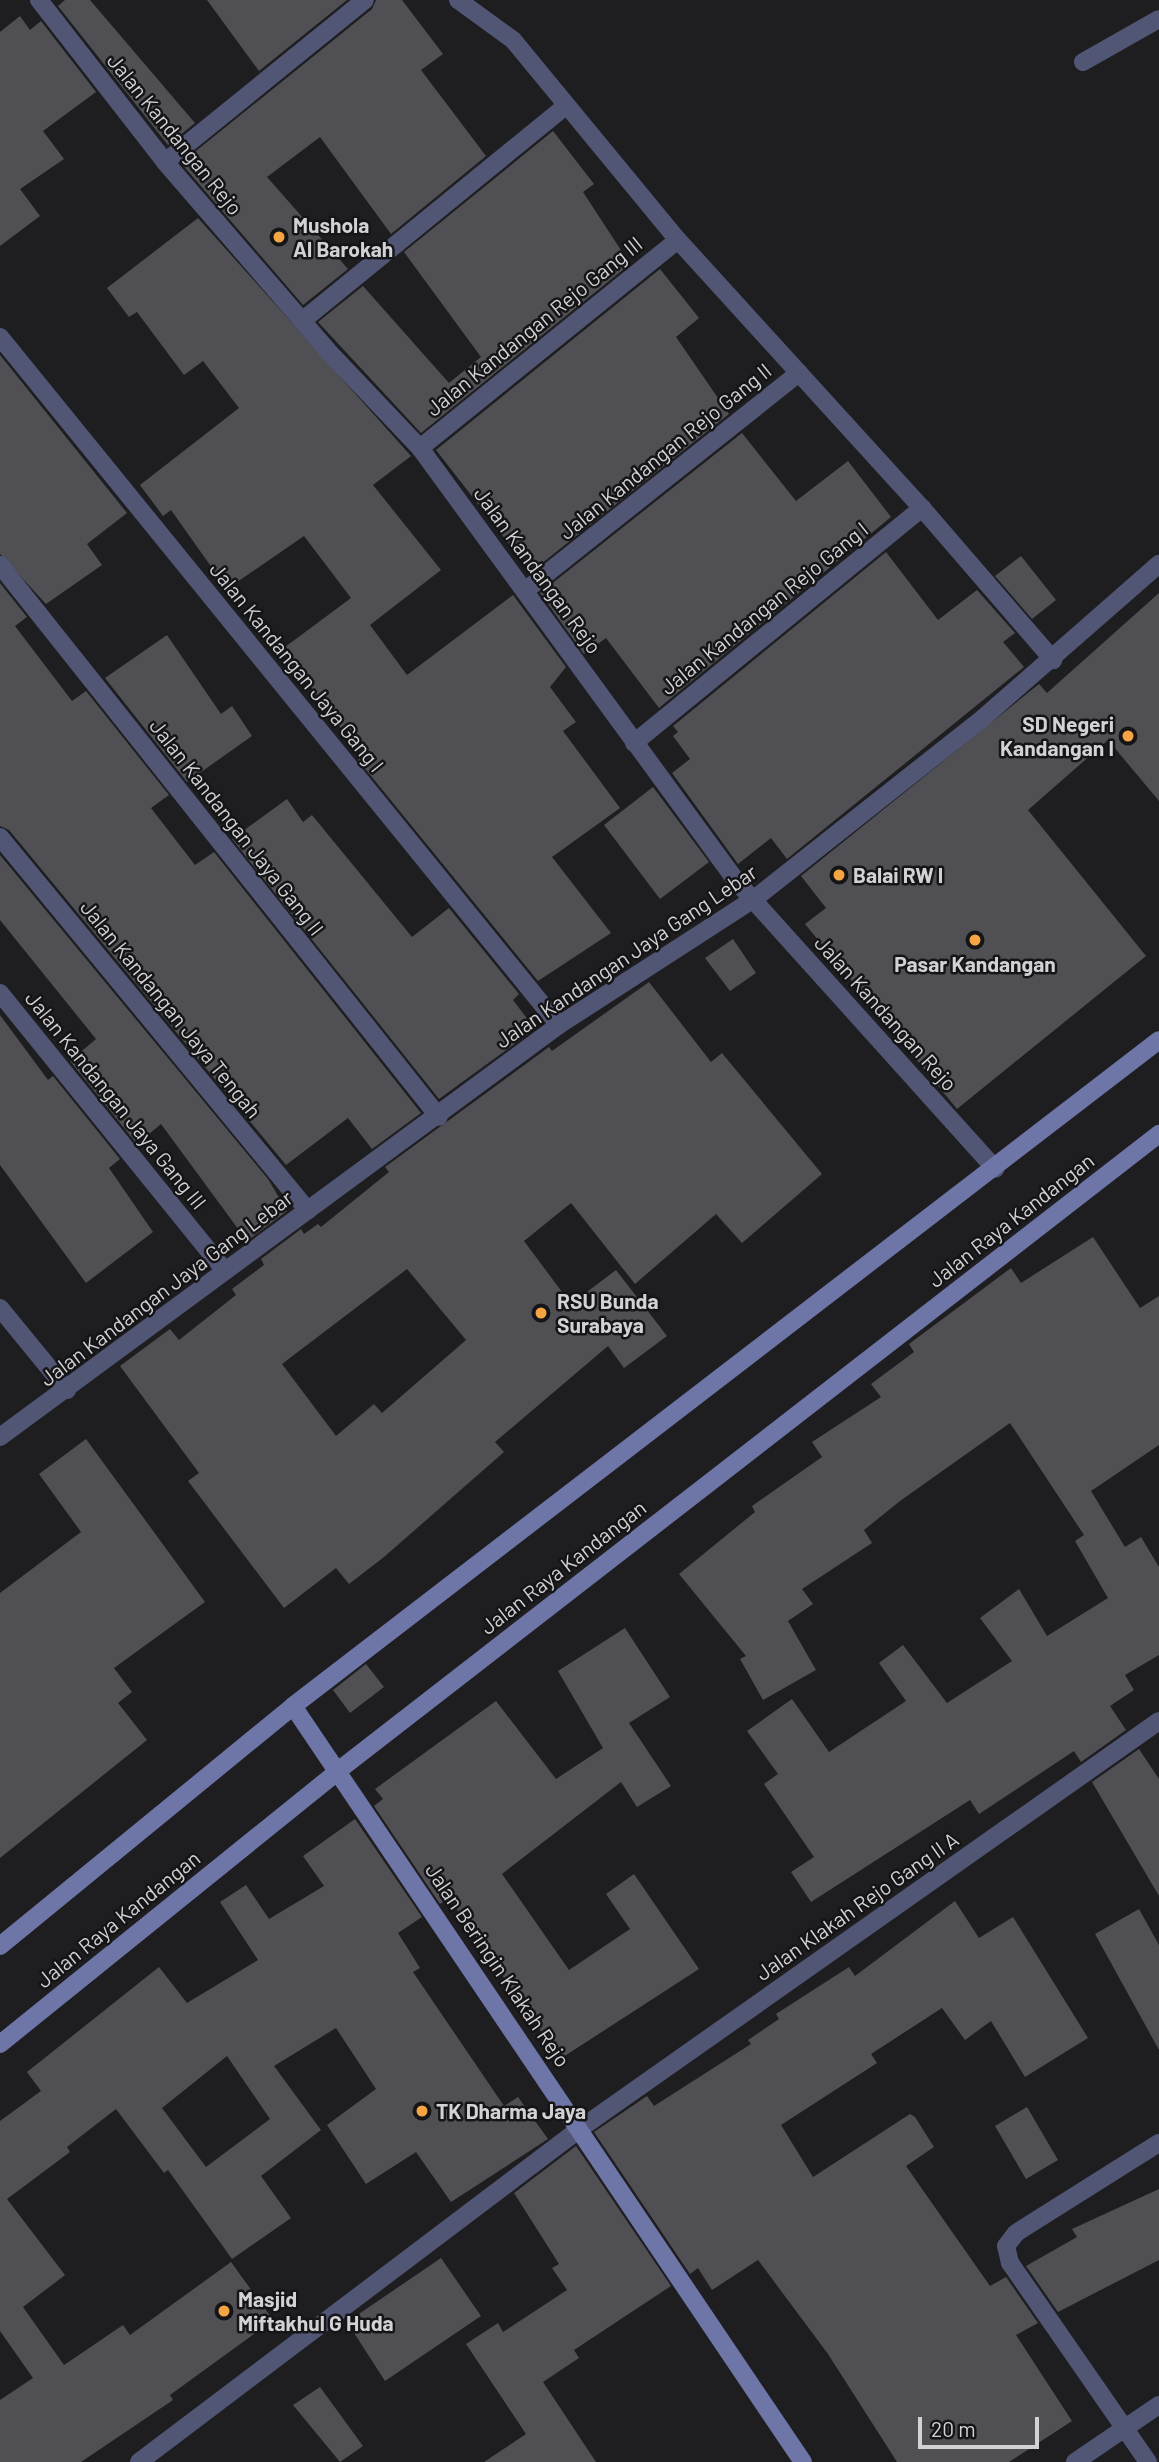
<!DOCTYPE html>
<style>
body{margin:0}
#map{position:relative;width:1159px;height:2462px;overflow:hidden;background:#1e1e21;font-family:Barlow,sans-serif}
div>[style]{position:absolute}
.building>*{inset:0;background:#505054}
.lane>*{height:18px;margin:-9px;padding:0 9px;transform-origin:9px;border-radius:9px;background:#515675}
.street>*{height:18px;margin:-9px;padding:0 9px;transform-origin:9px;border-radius:9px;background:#515675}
.secondary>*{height:18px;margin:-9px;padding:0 9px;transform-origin:9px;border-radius:9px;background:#6e75a7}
.dots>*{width:19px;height:19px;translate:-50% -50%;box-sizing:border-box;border:4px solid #151518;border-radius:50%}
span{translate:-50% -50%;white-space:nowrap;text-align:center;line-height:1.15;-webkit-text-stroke:5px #151518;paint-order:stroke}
.street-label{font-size:21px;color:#d2d2d4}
.poi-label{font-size:21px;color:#d2d2d4;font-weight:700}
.left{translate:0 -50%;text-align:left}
.right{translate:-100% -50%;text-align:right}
.scale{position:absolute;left:918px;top:2417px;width:121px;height:32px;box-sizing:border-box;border:4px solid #d2d2d4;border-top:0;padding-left:9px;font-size:21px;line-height:24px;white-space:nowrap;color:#d2d2d4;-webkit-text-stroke:5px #151518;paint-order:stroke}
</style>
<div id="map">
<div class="building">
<i style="clip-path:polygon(65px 0,90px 0,195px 123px,168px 145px,58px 6px)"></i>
<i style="clip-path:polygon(207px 0,347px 0,259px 71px)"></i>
<i style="clip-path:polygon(376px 0,402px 0,443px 54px,421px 70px,486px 156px,391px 234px,320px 137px,267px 177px,348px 269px,303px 305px,181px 163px,372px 9px)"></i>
<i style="clip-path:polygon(20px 16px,30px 30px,41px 21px,96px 92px,43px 131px,64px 159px,20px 189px,40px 216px,0 246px,0 32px)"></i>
<i style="clip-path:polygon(553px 131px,594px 184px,583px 192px,630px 264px,421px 433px,318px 322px,363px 286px,449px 383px,481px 357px,404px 252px)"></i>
<i style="clip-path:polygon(198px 218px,411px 456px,373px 485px,441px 570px,370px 625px,407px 675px,513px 595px,566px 667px,550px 687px,576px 722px,563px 731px,620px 808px,552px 857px,611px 933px,538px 981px,358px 760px,362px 757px,305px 679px,299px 683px,277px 653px,351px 598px,304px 536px,227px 589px,171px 510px,163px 516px,140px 485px,239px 408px,203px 361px,184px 375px,137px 312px,129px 317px,107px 288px)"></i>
<i style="clip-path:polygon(660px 269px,699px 318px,676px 337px,729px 414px,531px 572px,436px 450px)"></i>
<i style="clip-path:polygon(0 355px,127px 513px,87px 544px,102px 565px,46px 604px,0 554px)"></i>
<i style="clip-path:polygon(742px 433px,796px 501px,848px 461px,891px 517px,659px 708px,606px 638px,584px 654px,540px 593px)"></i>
<i style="clip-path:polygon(886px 552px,938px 620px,977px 590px,1015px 633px,1003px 642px,1024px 667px,787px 859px,771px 838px,738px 864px,672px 773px,690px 759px,673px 736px,678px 732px,673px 726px)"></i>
<i style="clip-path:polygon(1021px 556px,1056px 600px,1032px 619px,995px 576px)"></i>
<i style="clip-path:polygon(0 583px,27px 617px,15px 626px,72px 701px,86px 691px,169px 795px,151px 808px,195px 865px,214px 852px,421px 1113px,372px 1149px,348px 1118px,286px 1165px,9px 830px,0 826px)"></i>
<i style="clip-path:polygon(1159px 593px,1159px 801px,1108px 740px,1028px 810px,1146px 956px,957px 1109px,805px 924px,826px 908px,801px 876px,1039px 684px,1047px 693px)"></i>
<i style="clip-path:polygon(167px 635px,221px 714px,232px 706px,252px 736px,187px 782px,105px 678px)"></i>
<i style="clip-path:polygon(653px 787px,709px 862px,660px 899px,604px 825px)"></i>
<i style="clip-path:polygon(287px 799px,303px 822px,312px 815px,412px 937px,449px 908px,519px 994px,513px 1000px,535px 1029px,439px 1099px,232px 839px)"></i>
<i style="clip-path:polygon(0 855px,268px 1179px,287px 1211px,247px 1241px,161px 1124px,137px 1144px,70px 1061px,96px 1039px,0 920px)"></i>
<i style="clip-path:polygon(733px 939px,756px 973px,730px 991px,705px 958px)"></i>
<i style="clip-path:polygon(evenodd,649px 982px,711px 1062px,722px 1053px,822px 1174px,742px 1243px,716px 1214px,635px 1284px,571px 1203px,524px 1241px,571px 1304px,616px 1270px,667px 1336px,624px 1368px,608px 1346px,495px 1442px,504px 1452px,384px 1557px,349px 1584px,336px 1568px,284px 1608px,188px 1481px,199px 1473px,120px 1366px,170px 1329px,179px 1340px,236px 1295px,232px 1289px,264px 1265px,261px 1259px,301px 1229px,304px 1234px,318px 1224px,321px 1227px,389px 1172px,385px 1167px,549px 1047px,552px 1051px,649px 982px,407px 1269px,466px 1340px,382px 1413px,374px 1404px,336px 1436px,282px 1364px,407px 1269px)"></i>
<i style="clip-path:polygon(0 1015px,48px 1080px,53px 1076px,120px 1159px,109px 1168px,153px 1232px,86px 1283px,0 1165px)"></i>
<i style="clip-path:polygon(1093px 1237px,1140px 1308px,1159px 1296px,1159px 1445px,1091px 1491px,1125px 1547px,1141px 1537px,1159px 1567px,1159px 1655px,1125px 1675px,1134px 1690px,1110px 1706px,1126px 1730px,1081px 1762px,1074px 1751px,979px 1814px,970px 1800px,811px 1902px,791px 1872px,814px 1857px,764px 1784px,778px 1774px,747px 1731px,792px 1699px,829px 1752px,906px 1701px,879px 1663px,903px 1645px,947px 1703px,1012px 1661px,980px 1618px,1019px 1589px,1047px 1636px,1108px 1598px,1075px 1541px,1084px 1535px,1010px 1423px,900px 1501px,864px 1530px,872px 1543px,802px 1589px,813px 1604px,788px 1621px,816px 1670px,763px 1700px,740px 1659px,746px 1656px,679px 1574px,755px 1512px,752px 1506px,822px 1457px,812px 1442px,881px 1397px,871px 1384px,914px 1352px,909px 1344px,1011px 1268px,1021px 1283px)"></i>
<i style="clip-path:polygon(86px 1439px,205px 1602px,114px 1668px,132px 1692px,118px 1703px,147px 1740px,0 1858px,0 1593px,81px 1532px,39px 1474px)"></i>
<i style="clip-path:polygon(625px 1628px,670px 1697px,629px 1723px,671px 1786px,637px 1807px,621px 1782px,502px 1874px,569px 1970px,630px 1929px,606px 1894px,634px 1874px,699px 1969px,560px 2059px,449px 1898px,440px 1904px,374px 1806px,383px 1799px,375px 1789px,496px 1701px,556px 1779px,603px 1748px,558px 1671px)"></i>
<i style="clip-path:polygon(366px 1664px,384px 1687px,350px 1713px,333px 1690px)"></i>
<i style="clip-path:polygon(1139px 1749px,1159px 1779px,1159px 1896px,1092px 1782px)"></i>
<i style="clip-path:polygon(evenodd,355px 1819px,422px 1917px,398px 1933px,420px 1968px,413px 1972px,504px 2106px,518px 2097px,548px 2139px,451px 2202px,416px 2152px,366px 2184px,327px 2125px,376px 2089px,336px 2028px,274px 2066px,321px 2130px,261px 2176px,291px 2218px,232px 2259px,168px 2170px,164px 2173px,116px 2109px,67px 2147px,70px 2152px,7px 2199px,65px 2275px,23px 2307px,64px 2365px,123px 2325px,130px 2335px,231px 2262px,273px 2320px,170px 2395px,173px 2400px,81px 2462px,0 2462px,0 2400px,33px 2378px,0 2331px,0 2121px,41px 2091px,27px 2072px,159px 1967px,187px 2003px,258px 1960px,220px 1902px,246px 1885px,269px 1919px,324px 1886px,303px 1856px,355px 1819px,227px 2056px,270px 2119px,206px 2167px,162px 2108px,227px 2056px)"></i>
<i style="clip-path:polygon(955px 1901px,979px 1938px,1013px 1917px,1088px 2038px,1025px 2077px,991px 2021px,965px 2040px,942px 2008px,871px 2054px,877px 2063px,781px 2125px,813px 2177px,910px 2114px,915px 2117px,934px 2147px,906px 2166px,990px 2286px,1006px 2277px,1038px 2323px,1016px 2335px,1072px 2421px,1009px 2462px,897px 2462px,828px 2354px,758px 2260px,712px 2290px,698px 2268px,690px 2274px,594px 2132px,647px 2096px,654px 2106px,751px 2044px,748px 2040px,779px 2019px,776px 2014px,849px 1967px,855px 1976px)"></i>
<i style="clip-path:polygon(1139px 1909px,1159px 1945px,1159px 2050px,1095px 1934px)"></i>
<i style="clip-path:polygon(1027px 2107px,1058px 2160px,1026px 2179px,995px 2126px)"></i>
<i style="clip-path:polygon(576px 2146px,671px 2286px,574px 2350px,579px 2358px,543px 2382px,596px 2462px,484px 2462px,526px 2434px,466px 2344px,498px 2323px,503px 2332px,567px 2290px,552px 2268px,559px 2264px,514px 2193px)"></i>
<i style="clip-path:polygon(1159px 2189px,1159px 2260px,1058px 2312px,1026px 2266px,1077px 2237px,1072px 2229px)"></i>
<i style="clip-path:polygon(441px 2258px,481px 2316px,385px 2381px,347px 2322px)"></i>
<i style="clip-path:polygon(320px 2387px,363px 2446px,340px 2462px,293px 2405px)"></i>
</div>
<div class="lane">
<i style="left:1083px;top:62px;width:87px;rotate:-29.5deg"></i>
</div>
<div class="street">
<i style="left:39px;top:0;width:205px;rotate:52.1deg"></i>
<i style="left:165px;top:162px;width:248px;rotate:49.2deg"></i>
<i style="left:327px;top:350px;width:135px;rotate:46.5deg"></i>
<i style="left:420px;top:448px;width:537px;rotate:53.86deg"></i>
<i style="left:737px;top:882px;width:386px;rotate:48deg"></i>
<i style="left:458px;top:0;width:68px;rotate:36deg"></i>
<i style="left:513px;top:40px;width:259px;rotate:50.5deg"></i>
<i style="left:678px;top:240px;width:362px;rotate:47.7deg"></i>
<i style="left:922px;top:508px;width:201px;rotate:49.2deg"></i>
<i style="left:165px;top:162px;width:257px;rotate:-39deg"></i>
<i style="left:302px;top:321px;width:340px;rotate:-39.2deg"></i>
<i style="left:0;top:337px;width:886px;rotate:50.91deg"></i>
<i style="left:420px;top:448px;width:331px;rotate:-38.9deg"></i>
<i style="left:0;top:565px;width:705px;rotate:51.51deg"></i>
<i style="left:526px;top:590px;width:349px;rotate:-38.5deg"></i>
<i style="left:634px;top:743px;width:372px;rotate:-39.2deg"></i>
<i style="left:0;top:837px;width:484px;rotate:50.5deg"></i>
<i style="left:0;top:993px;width:354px;rotate:51deg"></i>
<i style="left:0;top:1308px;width:106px;rotate:50.7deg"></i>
<i style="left:0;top:1437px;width:694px;rotate:-36.39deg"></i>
<i style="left:559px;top:1025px;width:232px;rotate:-32.9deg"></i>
<i style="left:754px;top:899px;width:292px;rotate:-38.3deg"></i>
<i style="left:983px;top:718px;width:234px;rotate:-41.2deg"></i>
<i style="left:139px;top:2462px;width:554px;rotate:-37.08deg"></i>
<i style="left:581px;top:2128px;width:707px;rotate:-35.15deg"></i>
<i style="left:1075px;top:2462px;width:102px;rotate:-34.2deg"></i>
<i style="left:1148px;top:2462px;width:242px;rotate:-124.7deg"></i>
<i style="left:1010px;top:2263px;width:17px;rotate:-103deg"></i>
<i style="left:1006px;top:2246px;width:16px;rotate:-52deg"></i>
<i style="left:1016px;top:2233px;width:169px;rotate:-32.2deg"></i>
</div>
<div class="secondary">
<i style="left:293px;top:1706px;width:912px;rotate:56deg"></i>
<i style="left:0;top:1946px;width:379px;rotate:-39.3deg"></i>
<i style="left:293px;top:1706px;width:1092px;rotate:-37.56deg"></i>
<i style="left:0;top:2044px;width:436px;rotate:-38.9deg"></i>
<i style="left:339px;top:1770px;width:1038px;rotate:-37.8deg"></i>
</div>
<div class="dots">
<i style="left:279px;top:237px;background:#f4a443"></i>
<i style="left:1128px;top:736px;background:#f4a443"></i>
<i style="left:839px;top:875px;background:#f4a443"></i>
<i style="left:975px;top:940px;background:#f4a443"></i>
<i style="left:541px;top:1313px;background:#f4a443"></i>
<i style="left:422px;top:2111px;background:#f4a443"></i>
<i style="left:224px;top:2311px;background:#f4a443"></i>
</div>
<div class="street-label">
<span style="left:175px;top:134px;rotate:51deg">Jalan Kandangan Rejo</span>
<span style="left:534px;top:326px;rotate:-39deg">Jalan Kandangan Rejo Gang III</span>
<span style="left:665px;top:451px;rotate:-39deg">Jalan Kandangan Rejo Gang II</span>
<span style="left:538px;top:570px;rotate:54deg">Jalan Kandangan Rejo</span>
<span style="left:764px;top:608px;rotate:-39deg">Jalan Kandangan Rejo Gang I</span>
<span style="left:297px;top:667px;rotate:51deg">Jalan Kandangan Jaya Gang I</span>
<span style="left:237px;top:827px;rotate:52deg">Jalan Kandangan Jaya Gang II</span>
<span style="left:626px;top:956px;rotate:-34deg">Jalan Kandangan Jaya Gang Lebar</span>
<span style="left:171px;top:1009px;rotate:51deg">Jalan Kandangan Jaya Tengah</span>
<span style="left:886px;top:1013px;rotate:48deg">Jalan Kandangan Rejo</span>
<span style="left:116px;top:1100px;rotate:51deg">Jalan Kandangan Jaya Gang III</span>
<span style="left:1011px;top:1220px;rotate:-38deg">Jalan Raya Kandangan</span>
<span style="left:166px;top:1288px;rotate:-37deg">Jalan Kandangan Jaya Gang Lebar</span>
<span style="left:563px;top:1567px;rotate:-38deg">Jalan Raya Kandangan</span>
<span style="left:857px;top:1906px;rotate:-35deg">Jalan Klakah Rejo Gang II A</span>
<span style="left:118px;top:1919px;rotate:-39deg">Jalan Raya Kandangan</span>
<span style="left:498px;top:1965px;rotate:56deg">Jalan Beringin Klakah Rejo</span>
</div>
<div class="poi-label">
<span class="left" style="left:293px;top:237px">Mushola<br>Al Barokah</span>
<span class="right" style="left:1114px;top:736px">SD Negeri<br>Kandangan I</span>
<span class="left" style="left:853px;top:875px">Balai RW I</span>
<span style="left:975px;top:964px">Pasar Kandangan</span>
<span class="left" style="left:557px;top:1313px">RSU Bunda<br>Surabaya</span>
<span class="left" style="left:436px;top:2111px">TK Dharma Jaya</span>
<span class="left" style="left:238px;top:2311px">Masjid<br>Miftakhul G Huda</span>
</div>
<div class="scale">20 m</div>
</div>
